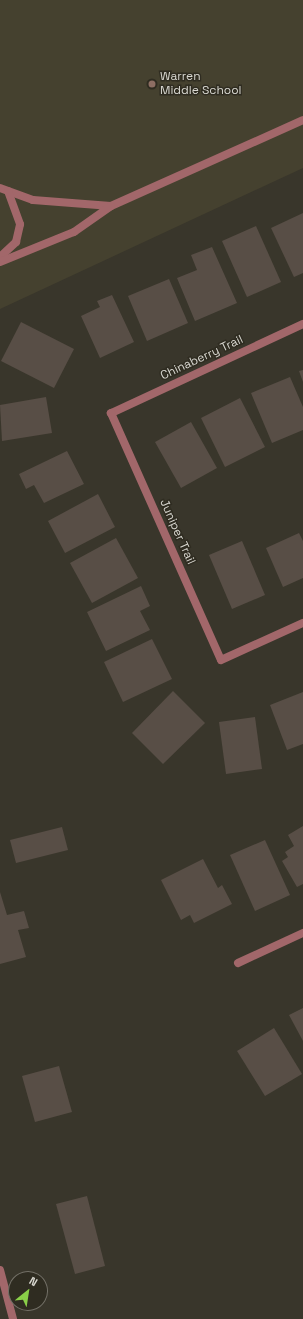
<!DOCTYPE html>
<style>
body{margin:0}
#map{position:relative;width:303px;height:1319px;overflow:hidden;background:#39362b;font-family:"Space Grotesk",sans-serif}
div>[style]{position:absolute}
.built>*{inset:0;background:#45412f}
.building>*{inset:0;background:#584e46}
.service>*{height:8px;margin:-4px;padding:0 4px;transform-origin:4px;border-radius:4px;background:#a2676a}
.minor>*{height:8px;margin:-4px;padding:0 4px;transform-origin:4px;border-radius:4px;background:#a2676a}
.dots>*{width:11px;height:11px;translate:-50% -50%;box-sizing:border-box;border:2px solid #2f2c21;border-radius:50%}
span{translate:-50% -50%;white-space:nowrap;text-align:center;line-height:1.15;-webkit-text-stroke:3px #2f2c21;paint-order:stroke}
.poi-label{font-size:12px;color:#d8d7d0}
.left{translate:0 -50%;text-align:left}
.street-label{font-size:12px;color:#d8d7d0}
.north{position:absolute;left:8px;top:1271px;width:40px;height:40px;box-sizing:border-box;background:#2f2c21;border:1px solid #737067;border-radius:50%;rotate:30deg;font-size:11px;font-weight:700;line-height:16px;text-align:center;color:#d8d7d0}
.north::after{content:'';display:block;margin:auto;width:14px;height:18px;background:#89cf48;clip-path:polygon(50% 0,100% 100%,50% 72%,0 100%)}
</style>
<div id="map">
<div class="built">
<i style="clip-path:polygon(0 0,303px 0,303px 168px,0 309px)"></i>
</div>
<div class="building">
<i style="clip-path:polygon(303px 213px,303px 273px,294px 277px,271px 228px)"></i>
<i style="clip-path:polygon(256px 226px,281px 282px,247px 297px,222px 241px)"></i>
<i style="clip-path:polygon(212px 247px,237px 303px,195px 321px,177px 278px,197px 270px,191px 255px)"></i>
<i style="clip-path:polygon(169px 279px,188px 323px,147px 341px,128px 296px)"></i>
<i style="clip-path:polygon(112px 295px,134px 342px,100px 358px,81px 316px,100px 307px,97px 301px)"></i>
<i style="clip-path:polygon(21px 322px,74px 349px,54px 388px,1px 361px)"></i>
<i style="clip-path:polygon(303px 370px,303px 382px,299px 371px)"></i>
<i style="clip-path:polygon(290px 377px,303px 407px,303px 430px,272px 443px,251px 393px)"></i>
<i style="clip-path:polygon(46px 397px,52px 433px,2px 441px,0 405px)"></i>
<i style="clip-path:polygon(240px 398px,265px 447px,225px 467px,201px 418px)"></i>
<i style="clip-path:polygon(191px 422px,217px 468px,181px 488px,155px 442px)"></i>
<i style="clip-path:polygon(67px 451px,84px 484px,44px 503px,34px 485px,26px 489px,19px 474px)"></i>
<i style="clip-path:polygon(98px 494px,115px 527px,65px 553px,48px 521px)"></i>
<i style="clip-path:polygon(299px 533px,303px 541px,303px 578px,283px 587px,266px 548px)"></i>
<i style="clip-path:polygon(116px 538px,138px 578px,92px 603px,70px 563px)"></i>
<i style="clip-path:polygon(242px 541px,265px 595px,232px 609px,209px 555px)"></i>
<i style="clip-path:polygon(141px 586px,150px 606px,140px 611px,150px 630px,106px 651px,87px 612px)"></i>
<i style="clip-path:polygon(152px 639px,172px 679px,123px 702px,104px 662px)"></i>
<i style="clip-path:polygon(173px 691px,205px 723px,163px 764px,132px 733px)"></i>
<i style="clip-path:polygon(303px 692px,303px 744px,287px 750px,270px 705px)"></i>
<i style="clip-path:polygon(255px 717px,262px 769px,226px 774px,219px 722px)"></i>
<i style="clip-path:polygon(303px 826px,303px 884px,297px 887px,282px 861px,288px 857px,285px 852px,294px 846px,288px 835px)"></i>
<i style="clip-path:polygon(62px 827px,68px 850px,16px 863px,10px 840px)"></i>
<i style="clip-path:polygon(265px 840px,290px 895px,255px 911px,230px 855px)"></i>
<i style="clip-path:polygon(203px 859px,218px 888px,222px 885px,232px 904px,194px 923px,190px 915px,181px 920px,161px 880px)"></i>
<i style="clip-path:polygon(0 892px,7px 915px,24px 911px,29px 928px,18px 930px,26px 957px,0 964px)"></i>
<i style="clip-path:polygon(303px 1008px,303px 1041px,289px 1015px)"></i>
<i style="clip-path:polygon(274px 1028px,302px 1074px,265px 1096px,237px 1051px)"></i>
<i style="clip-path:polygon(59px 1066px,72px 1112px,35px 1122px,22px 1076px)"></i>
<i style="clip-path:polygon(87px 1196px,105px 1266px,75px 1274px,56px 1204px)"></i>
</div>
<div class="service">
<i style="left:0;top:188px;width:35px;rotate:20deg"></i>
<i style="left:33px;top:200px;width:78px;rotate:4.4deg"></i>
<i style="left:111px;top:206px;width:210px;rotate:-24.1deg"></i>
<i style="left:0;top:257px;width:22px;rotate:-43deg"></i>
<i style="left:16px;top:242px;width:18px;rotate:-77deg"></i>
<i style="left:20px;top:224px;width:35px;rotate:-110deg"></i>
<i style="left:0;top:262px;width:80px;rotate:-22.1deg"></i>
<i style="left:74px;top:232px;width:45px;rotate:-35.1deg"></i>
</div>
<div class="minor">
<i style="left:303px;top:324px;width:212px;rotate:155.1deg"></i>
<i style="left:111px;top:413px;width:270px;rotate:66deg"></i>
<i style="left:221px;top:660px;width:90px;rotate:-24.3deg"></i>
<i style="left:238px;top:963px;width:72px;rotate:-24.8deg"></i>
<i style="left:0;top:1270px;width:51px;rotate:75.1deg"></i>
</div>
<div class="dots">
<i style="left:152px;top:84px;background:#8d6e63"></i>
</div>
<div class="poi-label">
<span class="left" style="left:160px;top:84px">Warren<br>Middle School</span>
</div>
<div class="street-label">
<span style="left:202px;top:358px;rotate:-25deg">Chinaberry Trail</span>
<span style="left:177px;top:532px;rotate:66deg">Juniper Trail</span>
</div>
<div class="north">N</div>
</div>
